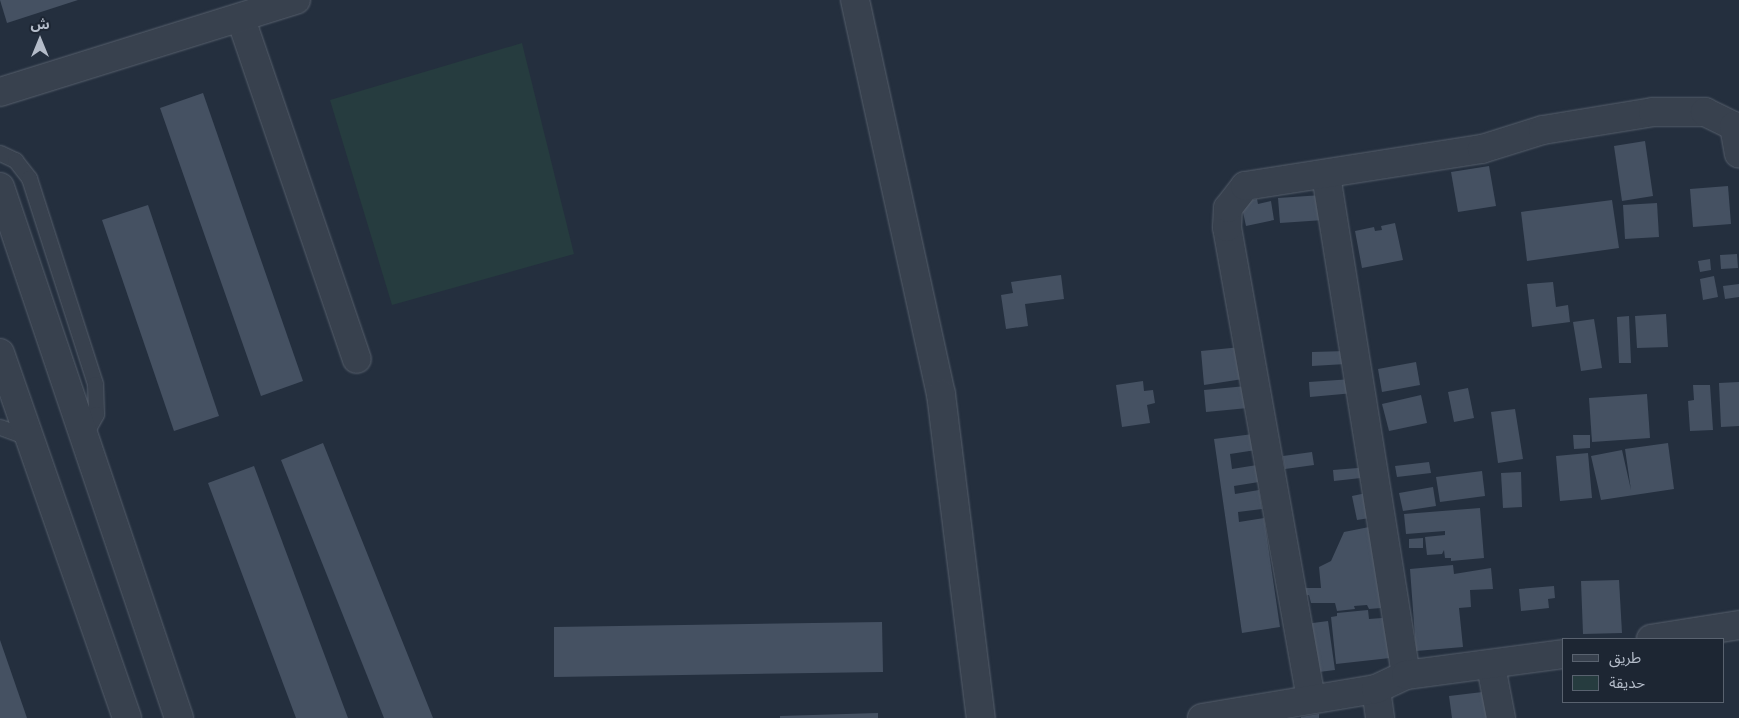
<!DOCTYPE html>
<meta charset="utf-8">
<style>
body{margin:0}
#map{position:relative;width:1739px;height:718px;overflow:hidden;background:#242f3e;font-family:"Source Sans 3","Noto Sans Arabic",sans-serif}
div>[style]{position:absolute}
.green>*{inset:0;background:#263c3f}
.building>*{inset:0;background:#455162}
.roads{filter:drop-shadow(0 0 1px #565f6c) drop-shadow(0 0 1px #565f6c)}
.lane>*{height:15px;margin:-7.5px;padding:0 7.5px;transform-origin:7.5px;border-radius:7.5px;background:#38414e}
.street>*{height:28px;margin:-14px;padding:0 14px;transform-origin:14px;border-radius:14px;background:#38414e}
span{translate:-50% -50%;white-space:nowrap;text-align:center;line-height:1.15;-webkit-text-stroke:4px #1d2633;paint-order:stroke}
.legend{position:absolute;left:1562px;top:638px;width:162px;height:65px;box-sizing:border-box;background:#1d2633;border:1px solid #59626f;margin:0;padding:6px 9px;list-style:none;font-size:15px;color:#b4bcc9}
.legend li{display:flex;align-items:center;gap:10px;height:25px}
.legend b{width:25px;border:1px solid #59626f}
.north{position:absolute;left:15px;top:15px;width:50px;height:50px;-webkit-text-stroke:4px #1d2633;paint-order:stroke;rotate:0deg;font-size:14px;font-weight:700;line-height:20px;text-align:center;color:#b4bcc9}
.north::after{content:'';display:block;margin:auto;width:18px;height:22px;background:#b4bcc9;clip-path:polygon(50% 0,100% 100%,50% 72%,0 100%)}
</style>
<div id="map">
<div class="green">
<i style="clip-path:polygon(522px 43px,574px 254px,392px 305px,330px 100px)"></i>
</div>
<div class="building">
<i style="clip-path:polygon(0 0,78px 0,7px 23px)"></i>
<i style="clip-path:polygon(203px 93px,303px 381px,261px 396px,160px 108px)"></i>
<i style="clip-path:polygon(1645px 141px,1653px 196px,1622px 201px,1614px 146px)"></i>
<i style="clip-path:polygon(1489px 166px,1496px 206px,1458px 212px,1451px 172px)"></i>
<i style="clip-path:polygon(1728px 186px,1731px 224px,1693px 227px,1690px 189px)"></i>
<i style="clip-path:polygon(1322px 195px,1324px 220px,1280px 223px,1278px 198px)"></i>
<i style="clip-path:polygon(1257px 199px,1258px 204px,1271px 201px,1274px 220px,1246px 226px,1241px 203px)"></i>
<i style="clip-path:polygon(1612px 200px,1619px 248px,1527px 261px,1521px 212px)"></i>
<i style="clip-path:polygon(1657px 203px,1659px 237px,1625px 239px,1623px 205px)"></i>
<i style="clip-path:polygon(148px 205px,219px 416px,174px 431px,102px 220px)"></i>
<i style="clip-path:polygon(1395px 223px,1403px 260px,1362px 268px,1355px 231px,1374px 227px,1375px 231px,1382px 230px,1381px 226px)"></i>
<i style="clip-path:polygon(1737px 254px,1738px 268px,1721px 269px,1720px 255px)"></i>
<i style="clip-path:polygon(1710px 259px,1711px 270px,1700px 272px,1698px 261px)"></i>
<i style="clip-path:polygon(1061px 275px,1064px 299px,1025px 304px,1028px 326px,1006px 329px,1001px 295px,1013px 293px,1011px 282px)"></i>
<i style="clip-path:polygon(1714px 276px,1718px 297px,1703px 300px,1700px 279px)"></i>
<i style="clip-path:polygon(1553px 282px,1556px 307px,1568px 305px,1570px 322px,1532px 327px,1527px 284px)"></i>
<i style="clip-path:polygon(1739px 284px,1739px 297px,1725px 299px,1723px 286px)"></i>
<i style="clip-path:polygon(1666px 314px,1668px 347px,1637px 348px,1635px 316px)"></i>
<i style="clip-path:polygon(1629px 316px,1631px 363px,1619px 363px,1617px 317px)"></i>
<i style="clip-path:polygon(1594px 319px,1602px 368px,1581px 371px,1573px 322px)"></i>
<i style="clip-path:polygon(1241px 347px,1243px 379px,1204px 385px,1201px 351px)"></i>
<i style="clip-path:polygon(1346px 351px,1346px 364px,1312px 366px,1312px 352px)"></i>
<i style="clip-path:polygon(1416px 362px,1420px 385px,1382px 392px,1378px 369px)"></i>
<i style="clip-path:polygon(1352px 379px,1354px 393px,1310px 397px,1309px 382px)"></i>
<i style="clip-path:polygon(1143px 381px,1144px 391px,1153px 390px,1155px 403px,1147px 405px,1150px 423px,1122px 427px,1116px 385px)"></i>
<i style="clip-path:polygon(1739px 382px,1739px 426px,1721px 427px,1719px 383px)"></i>
<i style="clip-path:polygon(1693px 385px,1710px 385px,1713px 430px,1690px 431px,1688px 401px,1694px 400px)"></i>
<i style="clip-path:polygon(1246px 386px,1248px 408px,1206px 412px,1204px 390px)"></i>
<i style="clip-path:polygon(1468px 388px,1474px 418px,1454px 422px,1448px 392px)"></i>
<i style="clip-path:polygon(1647px 394px,1650px 438px,1592px 442px,1589px 398px)"></i>
<i style="clip-path:polygon(1421px 395px,1427px 423px,1389px 431px,1382px 404px)"></i>
<i style="clip-path:polygon(1515px 409px,1523px 459px,1498px 463px,1491px 412px)"></i>
<i style="clip-path:polygon(1253px 434px,1256px 450px,1230px 454px,1232px 469px,1257px 465px,1259px 482px,1234px 486px,1235px 494px,1259px 490px,1262px 509px,1238px 512px,1239px 522px,1264px 518px,1280px 627px,1242px 633px,1214px 439px)"></i>
<i style="clip-path:polygon(1573px 435px,1590px 435px,1590px 448px,1574px 449px)"></i>
<i style="clip-path:polygon(323px 443px,433px 718px,384px 718px,281px 460px)"></i>
<i style="clip-path:polygon(1668px 443px,1674px 489px,1601px 500px,1591px 456px,1622px 450px,1631px 490px,1625px 449px)"></i>
<i style="clip-path:polygon(1312px 452px,1314px 465px,1285px 469px,1283px 456px)"></i>
<i style="clip-path:polygon(1588px 453px,1592px 498px,1560px 501px,1556px 456px)"></i>
<i style="clip-path:polygon(1429px 462px,1431px 473px,1397px 477px,1395px 466px)"></i>
<i style="clip-path:polygon(254px 466px,348px 718px,296px 718px,208px 483px)"></i>
<i style="clip-path:polygon(1370px 467px,1370px 477px,1334px 481px,1333px 470px)"></i>
<i style="clip-path:polygon(1482px 471px,1485px 496px,1440px 502px,1436px 477px)"></i>
<i style="clip-path:polygon(1521px 472px,1522px 507px,1503px 508px,1501px 473px)"></i>
<i style="clip-path:polygon(1433px 487px,1436px 506px,1403px 511px,1399px 493px)"></i>
<i style="clip-path:polygon(1371px 492px,1376px 517px,1357px 520px,1352px 496px)"></i>
<i style="clip-path:polygon(1480px 508px,1484px 558px,1451px 561px,1451px 558px,1445px 558px,1444px 550px,1442px 554px,1427px 555px,1425px 537px,1445px 535px,1445px 531px,1406px 534px,1404px 514px)"></i>
<i style="clip-path:polygon(1379px 525px,1393px 607px,1369px 609px,1367px 605px,1354px 606px,1355px 609px,1337px 611px,1335px 603px,1311px 603px,1309px 595px,1302px 596px,1301px 588px,1321px 588px,1319px 567px,1331px 561px,1344px 532px)"></i>
<i style="clip-path:polygon(1423px 538px,1423px 548px,1409px 548px,1409px 539px)"></i>
<i style="clip-path:polygon(1453px 565px,1454px 574px,1491px 568px,1493px 589px,1470px 590px,1471px 607px,1459px 608px,1463px 647px,1416px 651px,1410px 569px)"></i>
<i style="clip-path:polygon(1619px 580px,1622px 633px,1583px 634px,1581px 581px)"></i>
<i style="clip-path:polygon(1554px 586px,1555px 598px,1548px 599px,1549px 608px,1521px 611px,1519px 589px)"></i>
<i style="clip-path:polygon(1368px 610px,1369px 619px,1395px 617px,1399px 657px,1336px 664px,1331px 617px,1337px 616px,1337px 613px)"></i>
<i style="clip-path:polygon(1328px 621px,1335px 670px,1311px 673px,1305px 624px)"></i>
<i style="clip-path:polygon(882px 622px,883px 672px,554px 677px,554px 627px)"></i>
<i style="clip-path:polygon(0 640px,27px 718px,0 718px)"></i>
<i style="clip-path:polygon(1491px 691px,1494px 718px,1452px 718px,1449px 696px)"></i>
<i style="clip-path:polygon(878px 713px,878px 718px,780px 718px,780px 716px)"></i>
<i style="clip-path:polygon(1319px 714px,1319px 718px,1301px 718px,1301px 717px)"></i>
</div>
<div class="roads">
<div class="lane">
<i style="left:0;top:153px;width:17px;rotate:25deg"></i>
<i style="left:15px;top:160px;width:23px;rotate:52deg"></i>
<i style="left:29px;top:178px;width:216px;rotate:72.2deg"></i>
<i style="left:95px;top:384px;width:30px;rotate:88deg"></i>
<i style="left:96px;top:414px;width:25px;rotate:119deg"></i>
<i style="left:0;top:427px;width:32px;rotate:20deg"></i>
</div>
<div class="street">
<i style="left:855px;top:0;width:403px;rotate:77.7deg"></i>
<i style="left:941px;top:394px;width:326px;rotate:83deg"></i>
<i style="left:241px;top:19px;width:359px;rotate:71.2deg"></i>
<i style="left:0;top:92px;width:310px;rotate:-17.3deg"></i>
<i style="left:1326px;top:175px;width:506px;rotate:80.91deg"></i>
<i style="left:0;top:187px;width:560px;rotate:71.37deg"></i>
<i style="left:0;top:353px;width:386px;rotate:70.8deg"></i>
<i style="left:1651px;top:639px;width:89px;rotate:-9deg"></i>
<i style="left:1491px;top:666px;width:53px;rotate:79.1deg"></i>
<i style="left:1376px;top:689px;width:29px;rotate:82deg"></i>
<i style="left:1311px;top:699px;width:479px;rotate:-100.1deg"></i>
<i style="left:1227px;top:227px;width:19px;rotate:-87deg"></i>
<i style="left:1228px;top:208px;width:28px;rotate:-52deg"></i>
<i style="left:1245px;top:186px;width:240px;rotate:-8.9deg"></i>
<i style="left:1482px;top:149px;width:64px;rotate:-17.3deg"></i>
<i style="left:1543px;top:130px;width:111px;rotate:-9.3deg"></i>
<i style="left:1653px;top:112px;width:52px"></i>
<i style="left:1705px;top:112px;width:32px;rotate:26deg"></i>
<i style="left:1734px;top:126px;width:28px;rotate:80deg"></i>
<i style="left:1202px;top:718px;width:176px;rotate:-9.5deg"></i>
<i style="left:1376px;top:689px;width:33px;rotate:-25deg"></i>
<i style="left:1406px;top:675px;width:158px;rotate:-7.6deg"></i>
</div>
</div>
<ul class="legend">
<li><b style="height:6px;background:#38414e"></b>طريق</li>
<li><b style="height:14px;background:#263c3f"></b>حديقة</li>
</ul>
<div class="north">ش</div>
</div>
